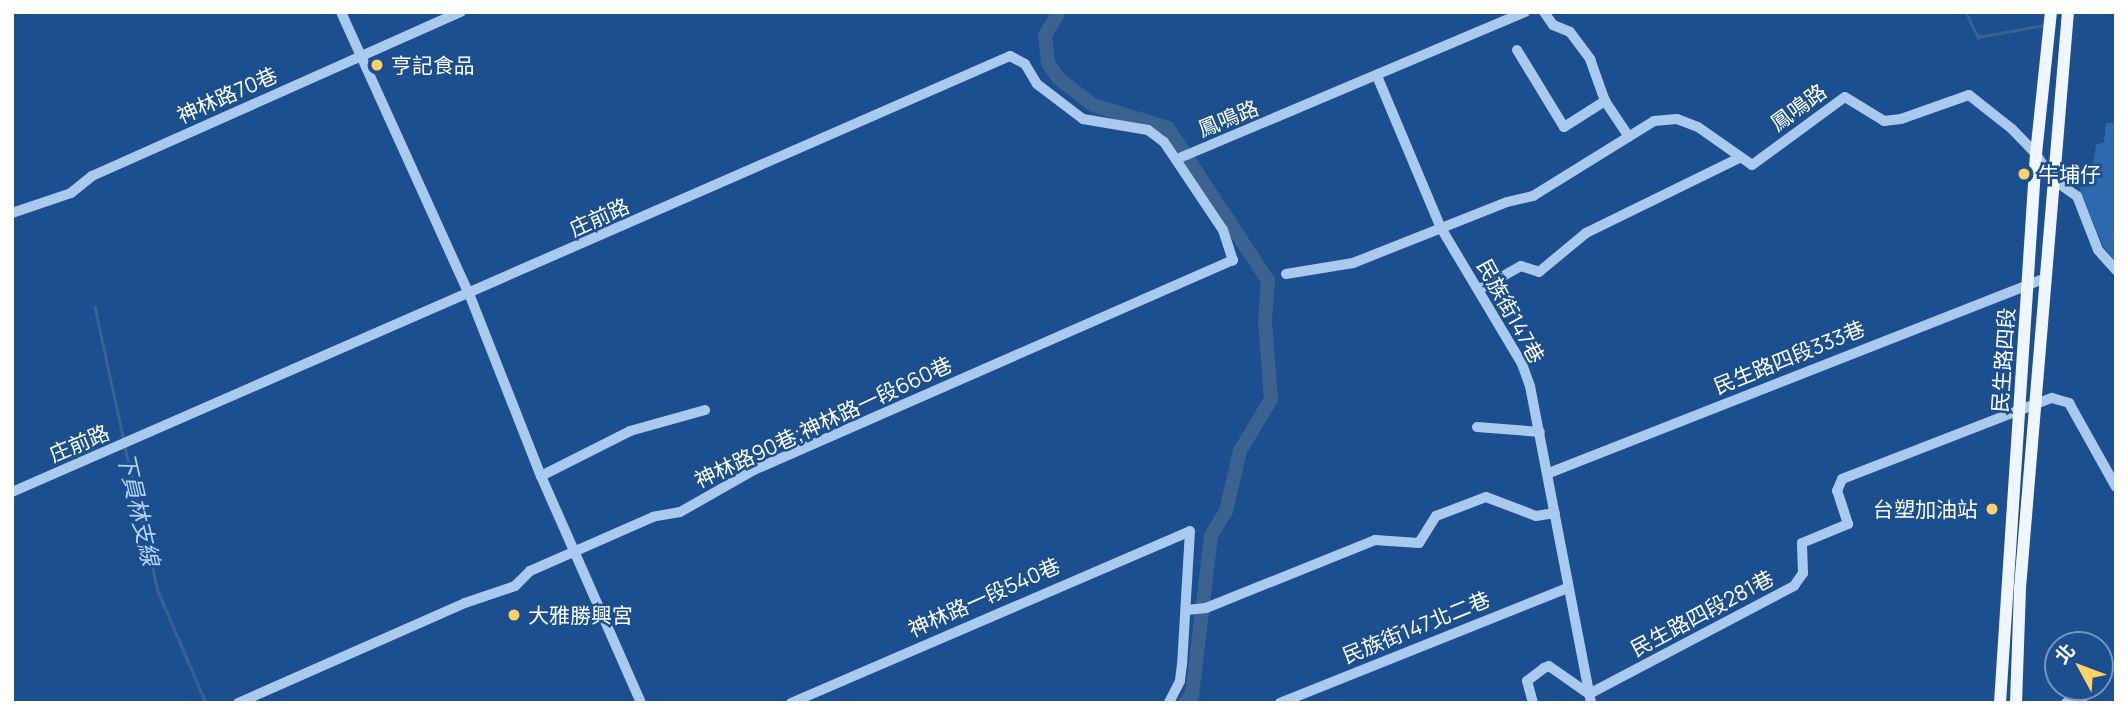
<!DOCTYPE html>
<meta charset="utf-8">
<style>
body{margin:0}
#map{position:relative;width:2128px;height:715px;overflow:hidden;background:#1b4f8f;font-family:Manrope,"Noto Sans TC",sans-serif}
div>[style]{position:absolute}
.green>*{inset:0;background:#2e69ad}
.stream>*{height:2.5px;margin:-1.25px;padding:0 1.25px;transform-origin:1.25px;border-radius:1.25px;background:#3c6290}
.canal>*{height:8px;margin:-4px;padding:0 4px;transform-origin:4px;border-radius:4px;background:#3c6290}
.river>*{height:14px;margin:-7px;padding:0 7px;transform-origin:7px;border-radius:7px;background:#3c6290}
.minor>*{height:10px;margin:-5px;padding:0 5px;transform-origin:5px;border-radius:5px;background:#a9c9ee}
.major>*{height:12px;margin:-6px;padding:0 6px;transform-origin:6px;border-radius:6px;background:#f0f6ff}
.dots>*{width:19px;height:19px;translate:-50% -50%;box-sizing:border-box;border:4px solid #1b4f8f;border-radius:50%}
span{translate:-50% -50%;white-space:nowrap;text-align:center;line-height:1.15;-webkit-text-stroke:5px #1b4f8f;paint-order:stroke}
.poi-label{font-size:21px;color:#fff}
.left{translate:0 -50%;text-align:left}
.right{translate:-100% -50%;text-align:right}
.street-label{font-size:21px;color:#fff}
.water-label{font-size:23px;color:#b5d3f5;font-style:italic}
.frame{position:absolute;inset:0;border:14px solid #fff;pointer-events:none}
.north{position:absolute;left:2044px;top:631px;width:70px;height:70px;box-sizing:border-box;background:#1b4f8f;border:2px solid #7695bc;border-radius:50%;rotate:311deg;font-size:19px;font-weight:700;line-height:28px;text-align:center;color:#fff}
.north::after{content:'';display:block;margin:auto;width:24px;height:32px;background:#ffd166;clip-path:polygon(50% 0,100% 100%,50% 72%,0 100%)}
</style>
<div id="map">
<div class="green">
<i style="clip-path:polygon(2106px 123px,2116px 123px,2116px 262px,2103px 246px,2079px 187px,2090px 186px,2096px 145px,2104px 142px)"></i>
</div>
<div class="stream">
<i style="left:1966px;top:12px;width:28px;rotate:64deg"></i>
<i style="left:1978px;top:37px;width:67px;rotate:-10.3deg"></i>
<i style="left:95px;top:307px;width:137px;rotate:77.8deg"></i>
<i style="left:125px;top:447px;width:148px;rotate:77.1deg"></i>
<i style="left:158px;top:591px;width:122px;rotate:66.8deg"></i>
</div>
<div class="canal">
<i style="left:1182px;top:703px;width:18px;rotate:-56deg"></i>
</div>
<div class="river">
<i style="left:1059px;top:12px;width:27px;rotate:121deg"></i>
<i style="left:1045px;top:35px;width:28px;rotate:84deg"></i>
<i style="left:1048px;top:63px;width:18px;rotate:56deg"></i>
<i style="left:1058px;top:78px;width:44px;rotate:37.6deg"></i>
<i style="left:1093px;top:105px;width:78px;rotate:17deg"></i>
<i style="left:1168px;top:128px;width:183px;rotate:56.8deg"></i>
<i style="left:1268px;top:281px;width:40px;rotate:94.3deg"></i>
<i style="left:1265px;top:321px;width:78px;rotate:85.6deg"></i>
<i style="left:1271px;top:399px;width:61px;rotate:120.8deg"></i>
<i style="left:1240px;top:451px;width:62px;rotate:103.1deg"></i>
<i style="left:1226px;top:511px;width:29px;rotate:121deg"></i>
<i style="left:1211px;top:536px;width:168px;rotate:96.8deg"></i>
</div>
<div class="minor">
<i style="left:341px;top:12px;width:312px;rotate:65.6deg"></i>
<i style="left:470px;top:296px;width:193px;rotate:68.5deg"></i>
<i style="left:541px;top:476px;width:248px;rotate:66.2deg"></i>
<i style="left:1544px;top:12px;width:16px;rotate:55deg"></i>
<i style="left:1553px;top:25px;width:18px;rotate:22deg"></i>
<i style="left:1570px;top:32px;width:34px;rotate:53deg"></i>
<i style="left:1590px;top:59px;width:45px;rotate:70.3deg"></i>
<i style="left:1605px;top:101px;width:43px;rotate:56.3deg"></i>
<i style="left:1517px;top:50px;width:90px;rotate:58.6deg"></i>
<i style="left:1564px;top:127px;width:49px;rotate:-32.4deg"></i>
<i style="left:1377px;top:76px;width:165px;rotate:67.2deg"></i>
<i style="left:1441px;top:228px;width:158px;rotate:59.2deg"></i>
<i style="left:1522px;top:364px;width:23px;rotate:70deg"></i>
<i style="left:1530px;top:386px;width:323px;rotate:79.1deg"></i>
<i style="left:1177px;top:159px;width:378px;rotate:-22.9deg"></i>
<i style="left:12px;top:213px;width:62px;rotate:-18.7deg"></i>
<i style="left:71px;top:193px;width:27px;rotate:-39deg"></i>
<i style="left:92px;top:176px;width:404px;rotate:-24deg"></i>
<i style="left:1286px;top:274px;width:68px;rotate:-9.3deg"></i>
<i style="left:1353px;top:263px;width:166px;rotate:-21.6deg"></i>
<i style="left:1507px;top:202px;width:27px;rotate:-13deg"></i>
<i style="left:1533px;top:196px;width:142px;rotate:-31.8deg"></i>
<i style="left:1654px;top:121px;width:23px;rotate:-5deg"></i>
<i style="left:1677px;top:119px;width:22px;rotate:21deg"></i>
<i style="left:1698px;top:127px;width:66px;rotate:35.1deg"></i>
<i style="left:1752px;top:165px;width:115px;rotate:-36.2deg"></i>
<i style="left:1845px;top:97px;width:46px;rotate:31.6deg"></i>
<i style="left:1884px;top:121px;width:17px;rotate:-7deg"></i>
<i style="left:1901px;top:119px;width:72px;rotate:-19.4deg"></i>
<i style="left:1969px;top:95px;width:55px;rotate:38.3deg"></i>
<i style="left:2012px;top:129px;width:35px;rotate:46deg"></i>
<i style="left:2036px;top:154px;width:28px;rotate:58deg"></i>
<i style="left:2051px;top:178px;width:32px;rotate:35deg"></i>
<i style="left:2077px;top:196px;width:58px;rotate:68.7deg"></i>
<i style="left:2098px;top:250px;width:27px;rotate:48deg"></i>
<i style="left:1478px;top:290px;width:49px;rotate:-29.2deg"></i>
<i style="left:1521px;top:266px;width:19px;rotate:18deg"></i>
<i style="left:1539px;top:272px;width:61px;rotate:-39.7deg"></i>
<i style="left:1586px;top:233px;width:170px;rotate:-26.1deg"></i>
<i style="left:1477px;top:427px;width:63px;rotate:4.5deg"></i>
<i style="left:1549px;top:473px;width:531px;rotate:-21.44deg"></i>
<i style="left:541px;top:476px;width:100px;rotate:-26.8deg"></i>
<i style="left:630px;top:431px;width:78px;rotate:-15.6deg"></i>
<i style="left:12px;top:492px;width:1089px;rotate:-23.6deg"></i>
<i style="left:1010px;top:56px;width:17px;rotate:28deg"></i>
<i style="left:1025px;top:64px;width:23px;rotate:59deg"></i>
<i style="left:1037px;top:84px;width:58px;rotate:37.3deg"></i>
<i style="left:1083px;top:119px;width:66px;rotate:9.6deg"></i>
<i style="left:1148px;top:130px;width:20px;rotate:37deg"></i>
<i style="left:1164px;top:142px;width:106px;rotate:56.2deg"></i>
<i style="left:1223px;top:230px;width:32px;rotate:72deg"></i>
<i style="left:1233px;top:260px;width:523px;rotate:156.33deg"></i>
<i style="left:754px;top:470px;width:85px;rotate:150.4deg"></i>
<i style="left:680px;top:512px;width:27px;rotate:170deg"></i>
<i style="left:653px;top:517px;width:134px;rotate:156.3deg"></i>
<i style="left:530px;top:571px;width:21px;rotate:135deg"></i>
<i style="left:515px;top:586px;width:53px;rotate:161.2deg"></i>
<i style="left:465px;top:603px;width:248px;rotate:156.2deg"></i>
<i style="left:1187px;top:610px;width:19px;rotate:-6deg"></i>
<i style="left:1206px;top:608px;width:182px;rotate:-21.9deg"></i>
<i style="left:1375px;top:540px;width:44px;rotate:3.9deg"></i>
<i style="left:1419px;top:543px;width:32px;rotate:-58deg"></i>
<i style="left:1436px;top:516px;width:53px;rotate:-20.8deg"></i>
<i style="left:1486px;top:497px;width:53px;rotate:20.8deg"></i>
<i style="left:1536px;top:516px;width:19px;rotate:-9deg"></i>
<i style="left:791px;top:703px;width:434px;rotate:-23.3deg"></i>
<i style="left:1190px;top:531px;width:133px;rotate:93.4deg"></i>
<i style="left:1182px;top:664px;width:17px;rotate:97deg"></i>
<i style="left:1180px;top:681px;width:25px;rotate:117deg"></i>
<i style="left:1280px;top:703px;width:309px;rotate:-21.8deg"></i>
<i style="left:1533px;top:703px;width:23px;rotate:-105deg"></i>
<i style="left:1527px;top:681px;width:21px;rotate:-37deg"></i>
<i style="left:1544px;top:668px;width:5px;rotate:-22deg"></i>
<i style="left:1549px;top:666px;width:49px;rotate:35deg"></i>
<i style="left:1589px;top:694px;width:232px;rotate:-27.8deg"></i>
<i style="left:1794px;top:586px;width:16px;rotate:-55deg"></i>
<i style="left:1803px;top:573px;width:30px;rotate:-92deg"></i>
<i style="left:1802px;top:543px;width:50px;rotate:-22.4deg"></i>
<i style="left:1848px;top:524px;width:35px;rotate:-108deg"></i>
<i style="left:1837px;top:491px;width:13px;rotate:-67deg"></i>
<i style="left:1842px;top:479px;width:191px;rotate:-21.2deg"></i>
<i style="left:2020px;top:410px;width:34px;rotate:-21deg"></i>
<i style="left:2052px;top:398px;width:18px;rotate:16deg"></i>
<i style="left:2069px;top:403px;width:96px;rotate:60.8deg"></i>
<i style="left:2066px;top:703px;width:20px;rotate:-20deg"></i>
</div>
<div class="major">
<i style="left:2000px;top:703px;width:550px;rotate:-86.25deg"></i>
<i style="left:2036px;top:154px;width:143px;rotate:-84deg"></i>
<i style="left:2016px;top:703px;width:115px;rotate:-88deg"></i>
<i style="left:2020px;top:588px;width:578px;rotate:-85.24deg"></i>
</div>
<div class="dots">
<i style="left:377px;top:65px;background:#ffd166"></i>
<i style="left:2024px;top:174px;background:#ffd166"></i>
<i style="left:1992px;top:509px;background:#ffd166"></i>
<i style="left:514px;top:615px;background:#ffd166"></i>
</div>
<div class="poi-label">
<span class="left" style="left:391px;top:65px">亨記食品</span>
<span class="left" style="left:2038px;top:174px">牛埔仔</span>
<span class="right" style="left:1978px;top:509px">台塑加油站</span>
<span class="left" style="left:528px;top:615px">大雅勝興宮</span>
</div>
<div class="street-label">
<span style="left:227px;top:95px;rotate:-24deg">神林路70巷</span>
<span style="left:1798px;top:107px;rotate:-36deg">鳳鳴路</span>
<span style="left:1228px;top:118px;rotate:-22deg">鳳鳴路</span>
<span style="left:599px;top:217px;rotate:-24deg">庄前路</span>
<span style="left:1511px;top:311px;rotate:61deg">民族街147巷</span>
<span style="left:1789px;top:357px;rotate:-22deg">民生路四段333巷</span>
<span style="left:2003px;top:360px;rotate:-86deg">民生路四段</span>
<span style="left:823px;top:422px;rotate:-25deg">神林路90巷;神林路一段660巷</span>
<span style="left:79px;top:443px;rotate:-23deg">庄前路</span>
<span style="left:984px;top:597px;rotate:-24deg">神林路一段540巷</span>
<span style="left:1702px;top:613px;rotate:-28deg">民生路四段281巷</span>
<span style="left:1416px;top:627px;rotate:-22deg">民族街147北二巷</span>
</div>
<div class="water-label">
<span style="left:139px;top:509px;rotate:77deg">下員林支線</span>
</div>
<div class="frame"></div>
<div class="north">北</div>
</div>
